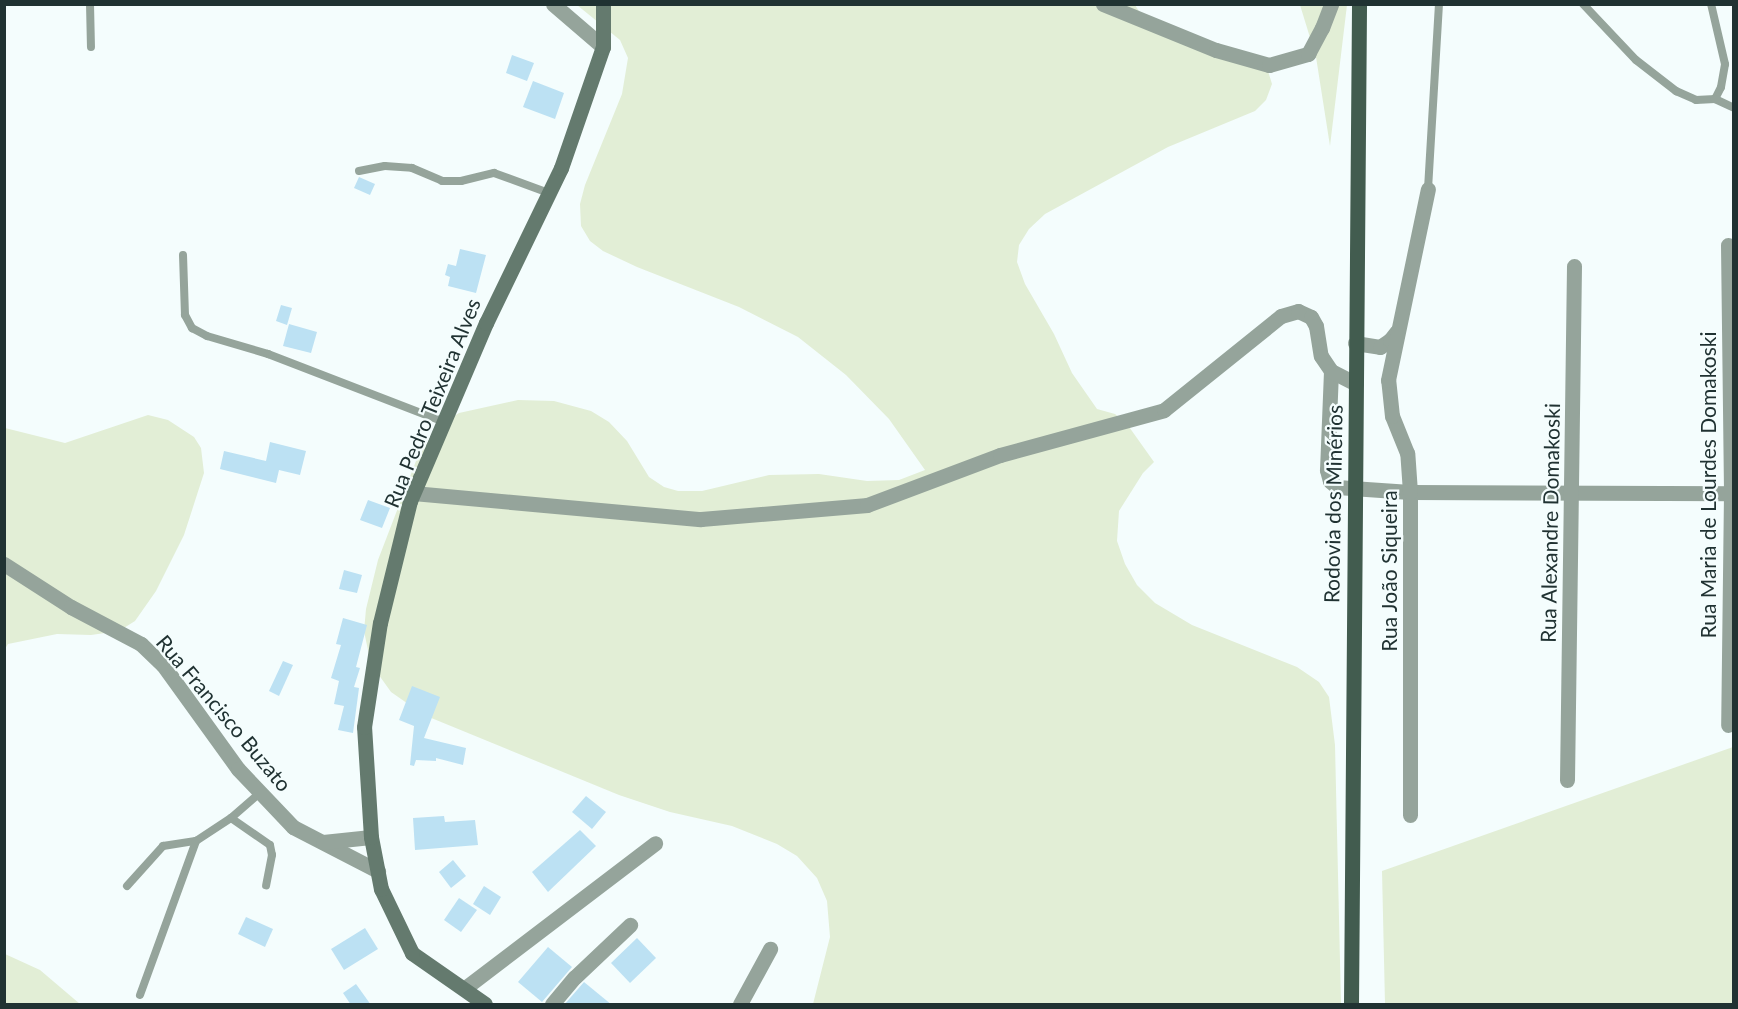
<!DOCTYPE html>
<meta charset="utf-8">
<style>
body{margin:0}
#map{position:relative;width:1738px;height:1009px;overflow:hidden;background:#f4fdfd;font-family:Lato,sans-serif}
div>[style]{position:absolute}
.green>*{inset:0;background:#e2eed6}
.building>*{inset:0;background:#bce1f3}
.lane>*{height:8px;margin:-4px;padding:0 4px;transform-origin:4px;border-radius:4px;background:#95a49b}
.street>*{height:15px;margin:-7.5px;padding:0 7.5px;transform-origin:7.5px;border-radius:7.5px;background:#95a49b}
.secondary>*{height:15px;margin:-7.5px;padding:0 7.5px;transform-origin:7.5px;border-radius:7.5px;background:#647a6e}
.primary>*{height:15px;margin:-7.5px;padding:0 7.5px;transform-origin:7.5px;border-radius:7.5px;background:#425c4f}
span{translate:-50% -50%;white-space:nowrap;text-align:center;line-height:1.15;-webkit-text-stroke:4.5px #f4fdfd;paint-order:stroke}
.street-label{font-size:21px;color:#203232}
.frame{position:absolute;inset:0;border:6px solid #203232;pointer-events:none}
</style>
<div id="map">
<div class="green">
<i style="clip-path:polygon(577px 5px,1135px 5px,1142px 16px,1268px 71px,1272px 84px,1266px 100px,1255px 111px,1168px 147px,1045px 214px,1029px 229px,1019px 245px,1017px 262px,1025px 284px,1054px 334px,1072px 373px,1097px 409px,1115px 414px,1127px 424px,1154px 462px,1143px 473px,1119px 511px,1117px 541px,1125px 564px,1137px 585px,1155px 603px,1192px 625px,1297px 667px,1319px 682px,1329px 697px,1335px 745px,1341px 1004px,813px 1004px,830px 937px,827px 901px,817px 878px,797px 856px,777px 844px,732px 826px,670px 812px,619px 795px,424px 715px,391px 692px,376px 671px,369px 655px,364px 631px,366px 609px,378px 560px,416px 461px,438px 426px,459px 413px,518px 400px,554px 401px,591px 411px,609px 422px,627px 441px,649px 477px,664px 487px,678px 491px,702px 491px,769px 475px,819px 474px,867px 481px,899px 480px,925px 470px,889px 419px,846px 375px,798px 337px,739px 307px,637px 267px,603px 251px,590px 241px,581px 226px,580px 204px,585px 185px,622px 94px,628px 58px,620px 40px)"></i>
<i style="clip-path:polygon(1300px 5px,1347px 5px,1330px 146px,1316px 57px)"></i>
<i style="clip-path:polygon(148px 415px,168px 420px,194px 437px,201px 448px,204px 473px,184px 535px,156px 591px,135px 621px,119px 631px,91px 635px,57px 634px,8px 644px,5px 649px,5px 428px,65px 443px)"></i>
<i style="clip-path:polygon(1733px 747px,1733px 1004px,1385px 1004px,1382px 871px)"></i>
<i style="clip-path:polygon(5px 954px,40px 970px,80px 1004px,5px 1004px)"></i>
</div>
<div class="building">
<i style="clip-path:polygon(512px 55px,534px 63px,527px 81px,506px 73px)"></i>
<i style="clip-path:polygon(533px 81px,564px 93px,555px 119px,523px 107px)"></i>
<i style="clip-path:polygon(359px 177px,375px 184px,370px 195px,354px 188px)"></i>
<i style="clip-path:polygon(460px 249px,486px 255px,476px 293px,448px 286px,450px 277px,445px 275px,448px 264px,456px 266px)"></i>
<i style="clip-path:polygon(281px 305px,292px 308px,287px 325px,276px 321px)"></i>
<i style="clip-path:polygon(289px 324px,317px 332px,311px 353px,283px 346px)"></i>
<i style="clip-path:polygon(270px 442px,306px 451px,300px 475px,279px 470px,276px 483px,220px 469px,224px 451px,266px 461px)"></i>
<i style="clip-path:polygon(368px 500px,390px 508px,382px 528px,360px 520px)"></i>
<i style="clip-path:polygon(344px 570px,362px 575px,357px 593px,339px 589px)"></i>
<i style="clip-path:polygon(343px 618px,367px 625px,356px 667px,360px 668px,354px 687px,359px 688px,353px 733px,338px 730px,344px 706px,334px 704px,339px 681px,331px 678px,341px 645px,336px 644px)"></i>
<i style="clip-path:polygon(283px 661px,293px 665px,279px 696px,269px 691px)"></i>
<i style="clip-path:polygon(412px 686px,440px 697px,424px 738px,466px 748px,463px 765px,436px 758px,436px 761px,416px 760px,414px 766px,410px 765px,414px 726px,399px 720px)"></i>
<i style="clip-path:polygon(586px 796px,606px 812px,592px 829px,572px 812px)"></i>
<i style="clip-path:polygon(444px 816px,445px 822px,475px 820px,478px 845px,415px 850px,413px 818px)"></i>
<i style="clip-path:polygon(580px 830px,596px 846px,548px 892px,532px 872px)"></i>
<i style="clip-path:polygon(453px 860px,466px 876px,451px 888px,439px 872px)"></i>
<i style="clip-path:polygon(484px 886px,501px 897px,490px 915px,473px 904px)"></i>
<i style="clip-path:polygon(459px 898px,477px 910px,461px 932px,444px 920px)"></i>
<i style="clip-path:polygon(246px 917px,273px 929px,265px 947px,238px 934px)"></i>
<i style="clip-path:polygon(365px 928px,378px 949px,344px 970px,331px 949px)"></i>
<i style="clip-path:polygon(637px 938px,656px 958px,630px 983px,611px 963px)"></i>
<i style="clip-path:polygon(548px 947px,572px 967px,542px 1002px,518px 982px)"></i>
<i style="clip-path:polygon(584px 982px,612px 1005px,564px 1005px)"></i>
<i style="clip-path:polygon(356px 984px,371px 1005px,351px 1005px,343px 993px)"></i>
</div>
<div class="lane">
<i style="left:90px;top:4px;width:43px;rotate:88.7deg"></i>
<i style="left:1583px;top:4px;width:77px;rotate:46.6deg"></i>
<i style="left:1636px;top:60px;width:51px;rotate:37.8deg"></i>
<i style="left:1676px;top:91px;width:22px;rotate:24deg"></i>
<i style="left:1696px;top:100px;width:19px;rotate:-3deg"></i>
<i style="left:1715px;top:99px;width:13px;rotate:-63deg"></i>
<i style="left:1721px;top:87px;width:23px;rotate:-80deg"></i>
<i style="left:1725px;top:64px;width:62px;rotate:-103.1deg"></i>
<i style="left:1715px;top:99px;width:21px;rotate:25deg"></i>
<i style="left:359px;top:171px;width:26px;rotate:-11deg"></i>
<i style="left:385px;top:166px;width:27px;rotate:4deg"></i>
<i style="left:412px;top:168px;width:33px;rotate:23deg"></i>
<i style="left:442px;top:181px;width:19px"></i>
<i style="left:461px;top:181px;width:34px;rotate:-14deg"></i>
<i style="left:494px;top:173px;width:59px;rotate:20deg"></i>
<i style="left:1428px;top:189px;width:185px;rotate:-86.6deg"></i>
<i style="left:183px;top:255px;width:60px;rotate:88.1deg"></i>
<i style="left:185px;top:315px;width:15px;rotate:62deg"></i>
<i style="left:192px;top:328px;width:17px;rotate:28deg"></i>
<i style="left:207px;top:336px;width:64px;rotate:16.4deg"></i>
<i style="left:268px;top:354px;width:189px;rotate:21.1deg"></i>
<i style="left:231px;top:818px;width:47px;rotate:34.7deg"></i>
<i style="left:270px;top:845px;width:10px;rotate:79deg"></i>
<i style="left:272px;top:855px;width:31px;rotate:101deg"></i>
<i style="left:127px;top:886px;width:54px;rotate:-48deg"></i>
<i style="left:163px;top:846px;width:33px;rotate:-9deg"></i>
<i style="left:140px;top:995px;width:164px;rotate:-70deg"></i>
<i style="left:196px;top:841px;width:42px;rotate:-33.3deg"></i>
<i style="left:231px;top:818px;width:38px;rotate:-41deg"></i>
</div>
<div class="street">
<i style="left:553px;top:4px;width:66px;rotate:40.7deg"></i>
<i style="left:1103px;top:4px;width:122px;rotate:22.2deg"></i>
<i style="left:1216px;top:50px;width:55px;rotate:15.8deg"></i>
<i style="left:1269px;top:65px;width:41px;rotate:-15.8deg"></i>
<i style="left:1308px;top:54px;width:30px;rotate:-62deg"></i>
<i style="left:1322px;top:28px;width:26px;rotate:-69deg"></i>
<i style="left:1728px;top:245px;width:248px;rotate:89.3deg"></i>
<i style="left:1731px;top:493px;width:232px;rotate:90.7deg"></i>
<i style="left:1355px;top:343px;width:25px;rotate:9deg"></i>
<i style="left:1380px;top:347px;width:12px;rotate:-35deg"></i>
<i style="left:1390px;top:340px;width:11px;rotate:-52deg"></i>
<i style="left:1331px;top:371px;width:99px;rotate:92.3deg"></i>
<i style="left:1327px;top:470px;width:11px;rotate:75deg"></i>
<i style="left:1330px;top:481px;width:9px;rotate:41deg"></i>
<i style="left:1337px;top:487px;width:73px;rotate:3.9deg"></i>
<i style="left:1410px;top:492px;width:324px;rotate:0.2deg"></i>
<i style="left:413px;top:493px;width:289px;rotate:5.2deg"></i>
<i style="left:701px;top:519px;width:167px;rotate:-4.8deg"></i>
<i style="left:867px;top:505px;width:142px;rotate:-20.6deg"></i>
<i style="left:1000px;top:455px;width:170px;rotate:-15.3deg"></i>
<i style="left:1164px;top:410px;width:150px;rotate:-38.8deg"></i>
<i style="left:1281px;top:316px;width:18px;rotate:-16deg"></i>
<i style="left:1298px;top:311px;width:14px;rotate:25deg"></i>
<i style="left:1311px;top:317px;width:10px;rotate:61deg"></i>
<i style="left:1316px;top:326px;width:30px;rotate:81deg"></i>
<i style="left:1321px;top:356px;width:18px;rotate:56deg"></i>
<i style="left:1331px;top:371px;width:28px;rotate:27deg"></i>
<i style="left:4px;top:564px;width:80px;rotate:32.7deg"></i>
<i style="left:71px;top:607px;width:79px;rotate:27.9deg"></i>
<i style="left:141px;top:644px;width:30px;rotate:44deg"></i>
<i style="left:163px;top:665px;width:128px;rotate:54.2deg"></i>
<i style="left:238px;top:769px;width:80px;rotate:46.5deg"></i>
<i style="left:293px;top:827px;width:96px;rotate:27.4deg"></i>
<i style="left:1567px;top:780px;width:514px;rotate:-89.22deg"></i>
<i style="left:1410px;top:815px;width:323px;rotate:-90deg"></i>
<i style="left:1410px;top:492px;width:39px;rotate:-94deg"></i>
<i style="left:1407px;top:453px;width:40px;rotate:-112deg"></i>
<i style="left:1392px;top:416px;width:36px;rotate:-96deg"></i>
<i style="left:1388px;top:380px;width:195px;rotate:-78.2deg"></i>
<i style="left:323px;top:842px;width:48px;rotate:-5.9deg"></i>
<i style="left:465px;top:988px;width:239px;rotate:-37.3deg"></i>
<i style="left:552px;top:1004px;width:35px;rotate:-50deg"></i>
<i style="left:575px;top:977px;width:76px;rotate:-43.4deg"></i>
<i style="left:740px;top:1004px;width:63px;rotate:-61.4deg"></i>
</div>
<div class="secondary">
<i style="left:485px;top:1004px;width:89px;rotate:-145.1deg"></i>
<i style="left:412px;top:953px;width:71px;rotate:-115.8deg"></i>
<i style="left:381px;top:889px;width:53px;rotate:-100.9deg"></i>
<i style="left:371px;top:837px;width:110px;rotate:-93.6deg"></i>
<i style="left:364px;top:727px;width:105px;rotate:-81.3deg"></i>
<i style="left:380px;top:623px;width:126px;rotate:-76.2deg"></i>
<i style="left:410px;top:501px;width:194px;rotate:-66.9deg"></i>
<i style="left:486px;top:323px;width:172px;rotate:-64.2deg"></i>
<i style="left:561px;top:168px;width:128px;rotate:-70.9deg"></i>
<i style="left:603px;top:47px;width:43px;rotate:-90deg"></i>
</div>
<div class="primary">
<i style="left:1351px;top:1004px;width:1000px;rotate:-89.54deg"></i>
</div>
<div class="street-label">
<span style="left:432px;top:403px;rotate:-68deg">Rua Pedro Teixeira Alves</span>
<span style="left:1708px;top:485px;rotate:-90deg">Rua Maria de Lourdes Domakoski</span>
<span style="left:1333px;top:504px;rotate:-89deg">Rodovia dos Minérios</span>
<span style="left:1550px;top:523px;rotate:-89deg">Rua Alexandre Domakoski</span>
<span style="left:1389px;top:571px;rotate:-90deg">Rua João Siqueira</span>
<span style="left:224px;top:713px;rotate:50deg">Rua Francisco Buzato</span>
</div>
<div class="frame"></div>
</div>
